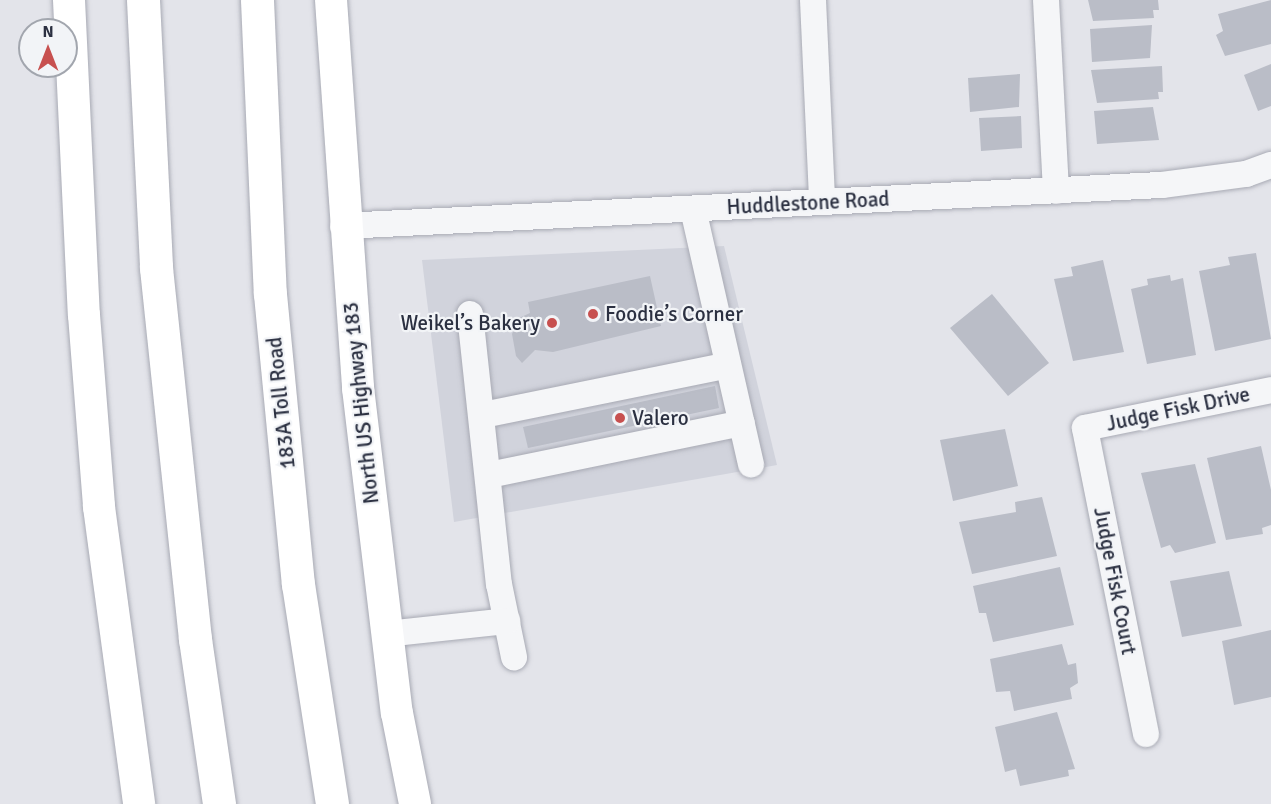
<!DOCTYPE html>
<meta charset="utf-8">
<style>
body{margin:0}
#map{position:relative;width:1271px;height:804px;overflow:hidden;background:#e3e4ea;font-family:Signika,sans-serif}
div>[style]{position:absolute}
.built>*{inset:0;background:#d1d3dc}
.building>*{inset:0;background:#babdc7}
.roads{filter:drop-shadow(0 0 2px #a8aab4) drop-shadow(0 0 2px #a8aab4)}
.minor>*{height:26px;margin:-13px;padding:0 13px;transform-origin:13px;border-radius:13px;background:#f5f6f8}
.major>*{height:32px;margin:-16px;padding:0 16px;transform-origin:16px;border-radius:16px;background:#fff}
.highway>*{height:33px;margin:-16.5px;padding:0 16.5px;transform-origin:16.5px;border-radius:16.5px;background:#fff}
.dots>*{width:16px;height:16px;translate:-50% -50%;box-sizing:border-box;border:3px solid #f2f4f7;border-radius:50%}
span{translate:-50% -50%;white-space:nowrap;text-align:center;line-height:1.15;-webkit-text-stroke:4.5px #f2f4f7;paint-order:stroke}
.street-label{font-size:21px;color:#2b3041}
.poi-label{font-size:21px;color:#2b3041}
.left{translate:0 -50%;text-align:left}
.right{translate:-100% -50%;text-align:right}
.north{position:absolute;left:18px;top:18px;width:60px;height:60px;box-sizing:border-box;background:#f2f4f7;border:2px solid #a2a6ae;border-radius:50%;rotate:0deg;font-size:16px;font-weight:700;line-height:24px;text-align:center;color:#2b3041}
.north::after{content:'';display:block;margin:auto;width:21px;height:27px;background:#c7504f;clip-path:polygon(50% 0,100% 100%,50% 72%,0 100%)}
</style>
<div id="map">
<div class="built">
<i style="clip-path:polygon(724px 246px,777px 465px,454px 522px,422px 260px)"></i>
</div>
<div class="building">
<i style="clip-path:polygon(1088px 0,1158px 0,1159px 10px,1153px 10px,1154px 18px,1093px 21px)"></i>
<i style="clip-path:polygon(1271px 0,1271px 44px,1225px 56px,1216px 35px,1223px 31px,1218px 14px)"></i>
<i style="clip-path:polygon(1152px 25px,1150px 58px,1092px 62px,1090px 29px)"></i>
<i style="clip-path:polygon(1271px 64px,1271px 106px,1258px 111px,1244px 75px)"></i>
<i style="clip-path:polygon(1162px 66px,1163px 92px,1158px 92px,1159px 99px,1097px 103px,1091px 70px)"></i>
<i style="clip-path:polygon(1020px 74px,1019px 107px,970px 112px,968px 78px)"></i>
<i style="clip-path:polygon(1153px 107px,1159px 140px,1097px 144px,1094px 111px)"></i>
<i style="clip-path:polygon(1021px 116px,1022px 148px,981px 151px,979px 118px)"></i>
<i style="clip-path:polygon(1256px 253px,1271px 339px,1215px 351px,1199px 271px,1230px 265px,1228px 257px)"></i>
<i style="clip-path:polygon(1103px 260px,1124px 352px,1073px 361px,1054px 279px,1073px 276px,1071px 267px)"></i>
<i style="clip-path:polygon(1170px 275px,1171px 281px,1183px 278px,1196px 355px,1147px 364px,1131px 289px,1148px 285px,1147px 279px)"></i>
<i style="clip-path:polygon(650px 276px,661px 326px,553px 352px,535px 350px,522px 363px,516px 356px,512px 334px,519px 318px,530px 313px,528px 302px)"></i>
<i style="clip-path:polygon(992px 294px,1049px 363px,1008px 396px,950px 328px)"></i>
<i style="clip-path:polygon(715px 386px,719px 408px,528px 448px,523px 427px)"></i>
<i style="clip-path:polygon(1005px 429px,1018px 486px,953px 501px,940px 440px)"></i>
<i style="clip-path:polygon(1261px 446px,1271px 490px,1271px 525px,1262px 528px,1263px 534px,1226px 540px,1207px 458px)"></i>
<i style="clip-path:polygon(1195px 464px,1216px 543px,1175px 553px,1170px 545px,1161px 548px,1141px 473px)"></i>
<i style="clip-path:polygon(1042px 497px,1057px 556px,972px 574px,959px 522px,1016px 512px,1015px 502px)"></i>
<i style="clip-path:polygon(1060px 567px,1074px 625px,993px 642px,986px 613px,979px 613px,973px 586px)"></i>
<i style="clip-path:polygon(1229px 571px,1242px 626px,1182px 637px,1170px 581px)"></i>
<i style="clip-path:polygon(1271px 630px,1271px 697px,1234px 705px,1222px 641px)"></i>
<i style="clip-path:polygon(1062px 644px,1068px 665px,1076px 663px,1078px 683px,1070px 688px,1072px 699px,1014px 711px,1010px 691px,996px 692px,990px 659px)"></i>
<i style="clip-path:polygon(1057px 712px,1075px 769px,1068px 770px,1069px 776px,1020px 786px,1016px 769px,1005px 772px,995px 727px)"></i>
</div>
<div class="roads">
<div class="minor">
<i style="left:813px;top:0;width:202px;rotate:87.4deg"></i>
<i style="left:1046px;top:0;width:191px;rotate:87deg"></i>
<i style="left:693px;top:209px;width:262px;rotate:77.2deg"></i>
<i style="left:343px;top:226px;width:820px;rotate:-2.87deg"></i>
<i style="left:1162px;top:185px;width:85px;rotate:-7.5deg"></i>
<i style="left:1246px;top:174px;width:27px;rotate:-20deg"></i>
<i style="left:470px;top:314px;width:272px;rotate:83.9deg"></i>
<i style="left:499px;top:584px;width:75px;rotate:78.4deg"></i>
<i style="left:483px;top:415px;width:250px;rotate:-11.5deg"></i>
<i style="left:489px;top:475px;width:258px;rotate:-11.6deg"></i>
<i style="left:386px;top:634px;width:122px;rotate:-6.1deg"></i>
<i style="left:1146px;top:734px;width:312px;rotate:-101.3deg"></i>
<i style="left:1085px;top:428px;width:190px;rotate:-11.5deg"></i>
</div>
<div class="major">
<i style="left:69px;top:0;width:315px;rotate:87.3deg"></i>
<i style="left:84px;top:315px;width:193px;rotate:85.5deg"></i>
<i style="left:99px;top:507px;width:300px;rotate:82.3deg"></i>
<i style="left:331px;top:0;width:389px;rotate:86deg"></i>
<i style="left:358px;top:388px;width:327px;rotate:83.2deg"></i>
<i style="left:397px;top:713px;width:93px;rotate:78.8deg"></i>
</div>
<div class="highway">
<i style="left:143px;top:0;width:268px;rotate:87.2deg"></i>
<i style="left:156px;top:268px;width:373px;rotate:84deg"></i>
<i style="left:195px;top:639px;width:167px;rotate:81.7deg"></i>
<i style="left:257px;top:0;width:294px;rotate:87.5deg"></i>
<i style="left:270px;top:294px;width:291px;rotate:84.5deg"></i>
<i style="left:298px;top:584px;width:223px;rotate:81.2deg"></i>
</div>
</div>
<div class="dots">
<i style="left:593px;top:314px;background:#c7504f"></i>
<i style="left:552px;top:323px;background:#c7504f"></i>
<i style="left:620px;top:418px;background:#c7504f"></i>
</div>
<div class="street-label">
<span style="left:808px;top:203px;rotate:-3deg">Huddlestone Road</span>
<span style="left:281px;top:403px;rotate:-96deg">183A Toll Road</span>
<span style="left:361px;top:403px;rotate:-96deg">North US Highway 183</span>
<span style="left:1178px;top:409px;rotate:-12deg">Judge Fisk Drive</span>
<span style="left:1115px;top:581px;rotate:79deg">Judge Fisk Court</span>
</div>
<div class="poi-label">
<span class="left" style="left:605px;top:314px">Foodie’s Corner</span>
<span class="right" style="left:540px;top:323px">Weikel’s Bakery</span>
<span class="left" style="left:632px;top:418px">Valero</span>
</div>
<div class="north">N</div>
</div>
